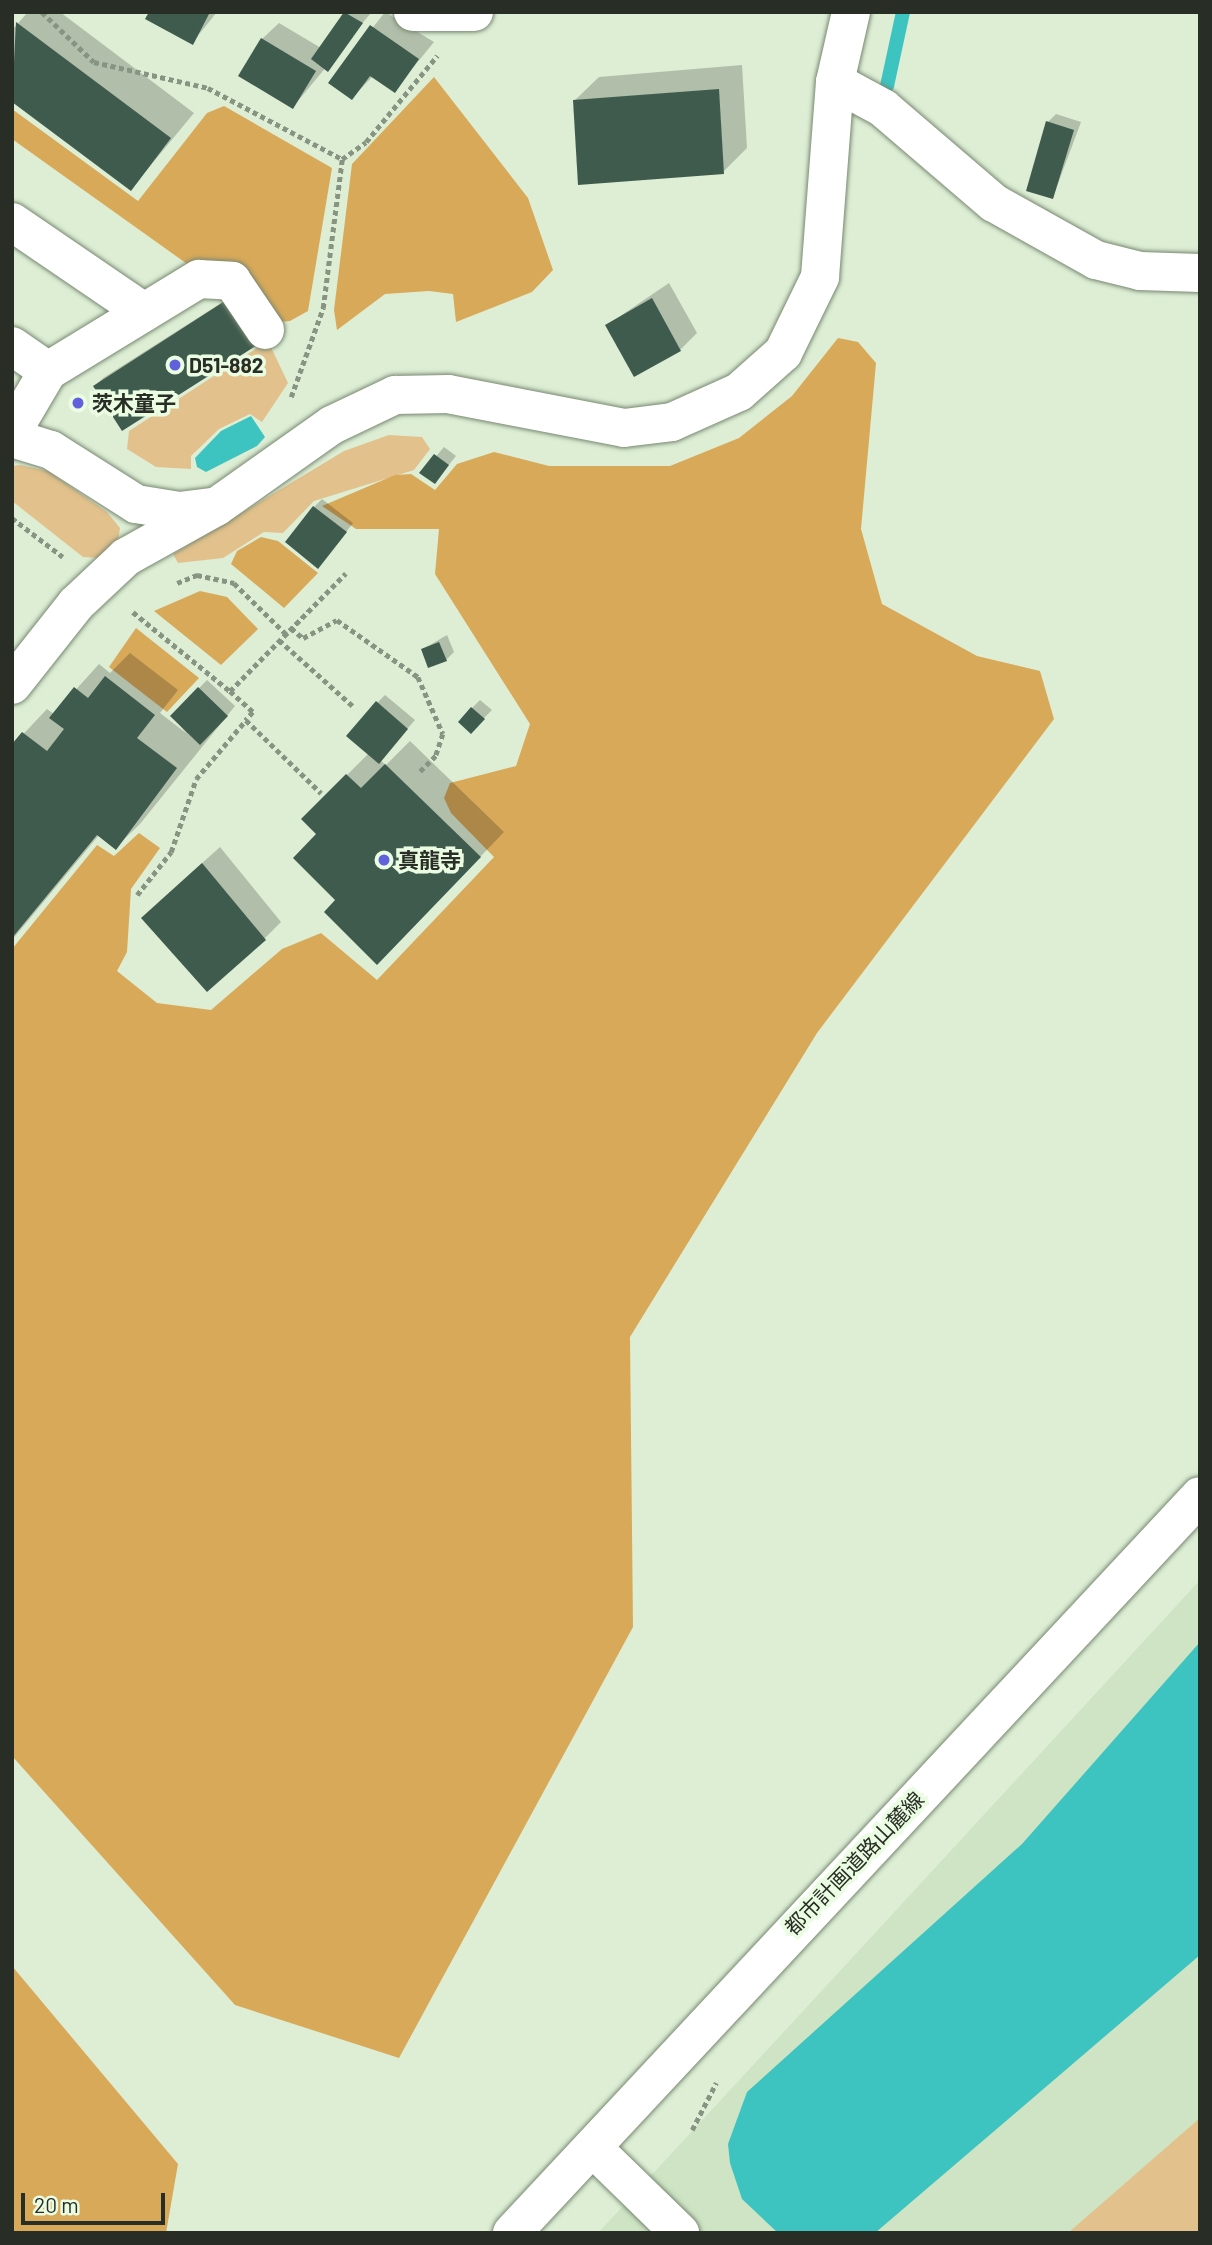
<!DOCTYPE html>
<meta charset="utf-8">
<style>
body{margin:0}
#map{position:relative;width:1212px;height:2245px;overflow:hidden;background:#ddeed5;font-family:Barlow,"Noto Sans JP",sans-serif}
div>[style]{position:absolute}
.built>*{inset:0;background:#cee4c4}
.green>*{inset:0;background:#e2c18c}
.forest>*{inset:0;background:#d8a959}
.water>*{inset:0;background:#3dc3c0}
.shadow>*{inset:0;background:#0003}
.stream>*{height:14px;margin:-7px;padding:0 7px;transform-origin:7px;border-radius:7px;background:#3dc3c0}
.building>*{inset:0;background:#3f5b4e}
.path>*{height:4.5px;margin-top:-2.25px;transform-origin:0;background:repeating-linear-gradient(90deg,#889482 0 5px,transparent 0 8.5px)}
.roads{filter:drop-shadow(0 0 2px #788871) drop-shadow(0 0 2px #788871)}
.minor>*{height:38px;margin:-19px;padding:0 19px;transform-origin:19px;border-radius:19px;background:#fff}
.dots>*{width:19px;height:19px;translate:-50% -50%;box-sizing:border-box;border:4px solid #eafce2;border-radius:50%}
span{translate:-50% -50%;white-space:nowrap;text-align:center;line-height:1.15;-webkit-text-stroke:7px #eafce2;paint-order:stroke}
.poi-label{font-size:21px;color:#282e25;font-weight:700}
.left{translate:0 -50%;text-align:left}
.street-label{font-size:21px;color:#282e25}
.frame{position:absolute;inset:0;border:14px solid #282e25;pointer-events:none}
.scale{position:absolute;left:21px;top:2193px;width:144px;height:32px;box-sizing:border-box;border:4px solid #282e25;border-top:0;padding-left:9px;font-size:21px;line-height:24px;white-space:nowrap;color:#282e25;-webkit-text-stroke:5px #eafce2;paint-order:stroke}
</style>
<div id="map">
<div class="built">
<i style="clip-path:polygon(1200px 1580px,1200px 2233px,598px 2233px,864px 1945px)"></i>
</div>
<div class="green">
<i style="clip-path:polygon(268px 341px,288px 383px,262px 422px,250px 414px,219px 429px,191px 456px,191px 469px,156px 467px,127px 449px,129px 431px)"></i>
<i style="clip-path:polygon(389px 435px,422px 437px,430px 449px,414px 470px,314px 501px,283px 533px,264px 532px,223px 558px,178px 563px,173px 554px,344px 451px)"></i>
<i style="clip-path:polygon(20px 465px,48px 471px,107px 512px,120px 528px,118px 542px,100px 558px,83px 557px,12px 501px,12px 466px)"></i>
<i style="clip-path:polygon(1200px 2118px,1200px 2233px,1068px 2233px)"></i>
</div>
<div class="forest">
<i style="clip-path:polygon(434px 77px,528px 198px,553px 270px,532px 292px,456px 322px,453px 294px,429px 291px,385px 294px,337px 330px,334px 310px,352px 164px)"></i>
<i style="clip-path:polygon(224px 106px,332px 168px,308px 311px,290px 321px,279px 322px,190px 266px,12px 139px,12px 109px,138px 201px,207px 113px)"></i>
<i style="clip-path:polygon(838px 338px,858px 342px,876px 363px,861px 529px,882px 604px,977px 656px,1040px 671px,1054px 719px,817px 1033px,630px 1337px,633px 1627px,399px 2058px,235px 2005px,12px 1756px,12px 949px,97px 845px,114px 856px,139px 833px,160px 848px,131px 889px,127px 952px,117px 971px,157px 1003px,211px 1010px,282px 949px,321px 933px,377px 980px,494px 857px,451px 813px,444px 798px,450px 783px,516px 766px,530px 724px,435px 574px,439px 529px,356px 529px,322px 506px,395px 475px,411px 474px,435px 490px,457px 464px,494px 452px,549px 466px,670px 466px,739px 438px,792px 396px)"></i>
<i style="clip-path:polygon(261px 537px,278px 541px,318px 573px,284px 608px,231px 564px,237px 551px)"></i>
<i style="clip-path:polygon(200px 591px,227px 597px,258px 629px,221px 665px,154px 611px)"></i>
<i style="clip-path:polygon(136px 628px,199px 678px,167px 712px,109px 667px)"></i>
<i style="clip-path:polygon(12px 1966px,178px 2164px,166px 2233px,12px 2233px)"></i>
</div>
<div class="water">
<i style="clip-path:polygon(251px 416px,265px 437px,257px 446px,206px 472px,197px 467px,195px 458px,221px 431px)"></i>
<i style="clip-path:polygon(1200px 1642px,1200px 1955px,875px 2233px,778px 2233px,742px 2199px,730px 2163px,728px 2144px,747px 2092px,1022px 1844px)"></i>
</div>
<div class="shadow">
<i style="clip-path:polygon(28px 12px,60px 12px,194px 113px,131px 189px,12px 100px,12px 30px)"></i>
<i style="clip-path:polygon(151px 12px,217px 12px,192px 43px)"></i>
<i style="clip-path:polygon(346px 12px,370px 14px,293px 107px,262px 39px,279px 23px,321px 48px)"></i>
<i style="clip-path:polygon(385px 12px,434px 42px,394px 91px,373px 76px,352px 98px,330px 82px)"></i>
<i style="clip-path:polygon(742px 65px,747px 148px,723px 172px,574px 101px,599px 77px)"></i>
<i style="clip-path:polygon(1056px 114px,1081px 122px,1053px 197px,1048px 122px)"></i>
<i style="clip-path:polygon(669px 283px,697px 333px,680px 350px,607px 325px)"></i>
<i style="clip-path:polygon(237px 293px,264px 335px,95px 386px,103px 378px)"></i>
<i style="clip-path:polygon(444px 447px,456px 456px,435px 482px,422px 473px)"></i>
<i style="clip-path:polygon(322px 499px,353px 523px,326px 558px,314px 507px)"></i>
<i style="clip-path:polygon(447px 635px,454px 652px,446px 660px,423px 649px)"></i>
<i style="clip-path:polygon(130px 653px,178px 690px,160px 713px,186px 733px,172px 716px,207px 680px,235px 706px,140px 824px,115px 848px,99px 835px,12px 940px,12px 746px,47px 709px,54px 714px,99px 664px,110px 673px)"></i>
<i style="clip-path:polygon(385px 695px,415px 720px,380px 760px,386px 765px,410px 741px,504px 832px,414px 926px,338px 900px,318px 834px,303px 819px,369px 753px,377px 703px)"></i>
<i style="clip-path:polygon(480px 700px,492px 710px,471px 731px,472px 708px)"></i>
<i style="clip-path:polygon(220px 847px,281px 922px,264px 939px,160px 901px)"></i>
</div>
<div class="stream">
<i style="left:887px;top:86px;width:76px;rotate:-77.8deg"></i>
</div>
<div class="building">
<i style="clip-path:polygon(149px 12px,210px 12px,193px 45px,145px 19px)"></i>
<i style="clip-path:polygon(344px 12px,363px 23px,328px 72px,311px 59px)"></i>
<i style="clip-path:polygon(16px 22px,171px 138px,131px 191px,12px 102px)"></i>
<i style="clip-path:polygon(370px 25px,419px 59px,395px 93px,370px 76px,352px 100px,328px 83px)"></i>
<i style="clip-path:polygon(261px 38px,316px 71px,293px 109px,238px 76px)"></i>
<i style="clip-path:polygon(719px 89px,724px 174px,578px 185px,573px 100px)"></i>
<i style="clip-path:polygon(1046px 121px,1074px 130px,1053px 199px,1026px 191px)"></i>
<i style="clip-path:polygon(652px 298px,681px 351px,634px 377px,605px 325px)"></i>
<i style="clip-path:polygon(228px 299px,257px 345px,122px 431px,93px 386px)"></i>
<i style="clip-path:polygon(434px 454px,449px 465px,435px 484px,419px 473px)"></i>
<i style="clip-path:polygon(313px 506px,347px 532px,318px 569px,285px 542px)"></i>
<i style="clip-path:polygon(439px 642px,447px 661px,428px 668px,421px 649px)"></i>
<i style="clip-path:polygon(105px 676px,155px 715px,137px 738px,177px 768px,116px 850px,97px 835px,12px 938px,12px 744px,22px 732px,47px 751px,64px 729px,49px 718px,74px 687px,88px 698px)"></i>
<i style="clip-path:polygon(198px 687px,228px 716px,200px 745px,170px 716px)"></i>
<i style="clip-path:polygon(376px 701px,408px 729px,379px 764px,346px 736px)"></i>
<i style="clip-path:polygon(471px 707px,485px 719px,471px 734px,458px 722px)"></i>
<i style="clip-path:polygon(385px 764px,481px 857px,377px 965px,324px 912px,335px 900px,293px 858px,316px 834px,301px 819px,346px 774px,361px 788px)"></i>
<i style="clip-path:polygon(202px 863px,266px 940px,207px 992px,141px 918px)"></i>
</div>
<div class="path">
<i style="left:42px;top:12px;width:72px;rotate:43.9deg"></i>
<i style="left:94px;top:62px;width:117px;rotate:12.8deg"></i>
<i style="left:208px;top:88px;width:152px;rotate:27.9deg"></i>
<i style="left:291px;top:397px;width:95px;rotate:-70.2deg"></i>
<i style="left:323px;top:308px;width:150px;rotate:-82.7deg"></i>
<i style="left:342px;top:159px;width:29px;rotate:-35deg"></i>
<i style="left:366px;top:142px;width:112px;rotate:-50.5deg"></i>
<i style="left:12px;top:518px;width:64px;rotate:37.4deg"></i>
<i style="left:177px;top:583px;width:22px;rotate:-22deg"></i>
<i style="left:197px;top:575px;width:38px;rotate:12deg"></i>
<i style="left:234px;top:583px;width:73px;rotate:44.4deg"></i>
<i style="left:133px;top:612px;width:125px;rotate:39.2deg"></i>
<i style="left:230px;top:691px;width:31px;rotate:42deg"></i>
<i style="left:253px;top:712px;width:11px;rotate:131deg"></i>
<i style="left:246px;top:720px;width:105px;rotate:44.2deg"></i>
<i style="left:291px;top:628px;width:16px;rotate:40deg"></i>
<i style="left:303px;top:638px;width:38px;rotate:-28deg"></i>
<i style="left:337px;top:620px;width:99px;rotate:35.1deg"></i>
<i style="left:418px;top:677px;width:62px;rotate:66.3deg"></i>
<i style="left:443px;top:734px;width:23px;rotate:108deg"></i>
<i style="left:436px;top:756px;width:23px;rotate:135deg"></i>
<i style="left:279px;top:640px;width:102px;rotate:41.8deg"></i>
<i style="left:230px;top:691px;width:165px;rotate:-45.5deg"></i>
<i style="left:137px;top:895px;width:55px;rotate:-51.7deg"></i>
<i style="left:171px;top:852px;width:77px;rotate:-71.1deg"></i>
<i style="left:196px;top:779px;width:77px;rotate:-49.7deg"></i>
<i style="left:692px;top:2130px;width:53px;rotate:-62.9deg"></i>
</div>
<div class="roads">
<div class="minor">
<i style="left:413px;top:12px;width:61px"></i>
<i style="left:835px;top:82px;width:55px;rotate:28.4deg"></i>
<i style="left:883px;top:108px;width:146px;rotate:40.6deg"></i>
<i style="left:994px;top:203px;width:117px;rotate:29.2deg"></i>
<i style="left:1096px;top:260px;width:45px;rotate:14deg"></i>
<i style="left:1140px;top:271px;width:60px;rotate:1.9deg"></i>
<i style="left:12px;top:222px;width:160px;rotate:34.3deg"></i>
<i style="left:12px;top:346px;width:44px;rotate:34.8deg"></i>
<i style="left:12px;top:432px;width:71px;rotate:-59.5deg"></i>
<i style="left:48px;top:371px;width:177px;rotate:-31.4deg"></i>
<i style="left:199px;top:279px;width:33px;rotate:3deg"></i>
<i style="left:232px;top:281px;width:59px;rotate:56deg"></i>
<i style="left:12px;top:438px;width:41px;rotate:17.1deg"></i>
<i style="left:51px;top:450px;width:101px;rotate:32.4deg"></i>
<i style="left:136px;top:504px;width:44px;rotate:9.2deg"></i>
<i style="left:179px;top:511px;width:32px;rotate:-7deg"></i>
<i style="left:12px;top:685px;width:103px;rotate:-51.7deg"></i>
<i style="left:76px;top:604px;width:69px;rotate:-43.2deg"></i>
<i style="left:126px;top:557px;width:103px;rotate:-29.1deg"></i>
<i style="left:216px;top:507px;width:142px;rotate:-35.3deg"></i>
<i style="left:332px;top:425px;width:70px;rotate:-25.5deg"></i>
<i style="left:395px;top:395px;width:53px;rotate:-1.1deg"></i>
<i style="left:448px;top:394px;width:179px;rotate:10.9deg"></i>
<i style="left:624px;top:428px;width:48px;rotate:-7.1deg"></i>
<i style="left:672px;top:422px;width:73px;rotate:-24.1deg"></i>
<i style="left:739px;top:392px;width:59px;rotate:-41.6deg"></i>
<i style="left:783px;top:353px;width:85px;rotate:-64deg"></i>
<i style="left:820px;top:277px;width:196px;rotate:-85.6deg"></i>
<i style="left:835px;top:82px;width:72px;rotate:-77.1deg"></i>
<i style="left:593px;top:2148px;width:122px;rotate:44.3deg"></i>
<i style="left:512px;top:2233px;width:1008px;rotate:-46.97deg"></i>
</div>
</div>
<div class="dots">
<i style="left:175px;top:365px;background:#6162db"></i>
<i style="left:78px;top:403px;background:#6162db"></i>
<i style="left:384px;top:860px;background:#6162db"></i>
</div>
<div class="poi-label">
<span class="left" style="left:189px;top:365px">D51-882</span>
<span class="left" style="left:92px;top:403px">茨木童子</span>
<span class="left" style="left:398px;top:860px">真龍寺</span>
</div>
<div class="street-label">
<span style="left:854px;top:1863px;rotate:-46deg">都市計画道路山麓線</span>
</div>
<div class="frame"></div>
<div class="scale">20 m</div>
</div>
